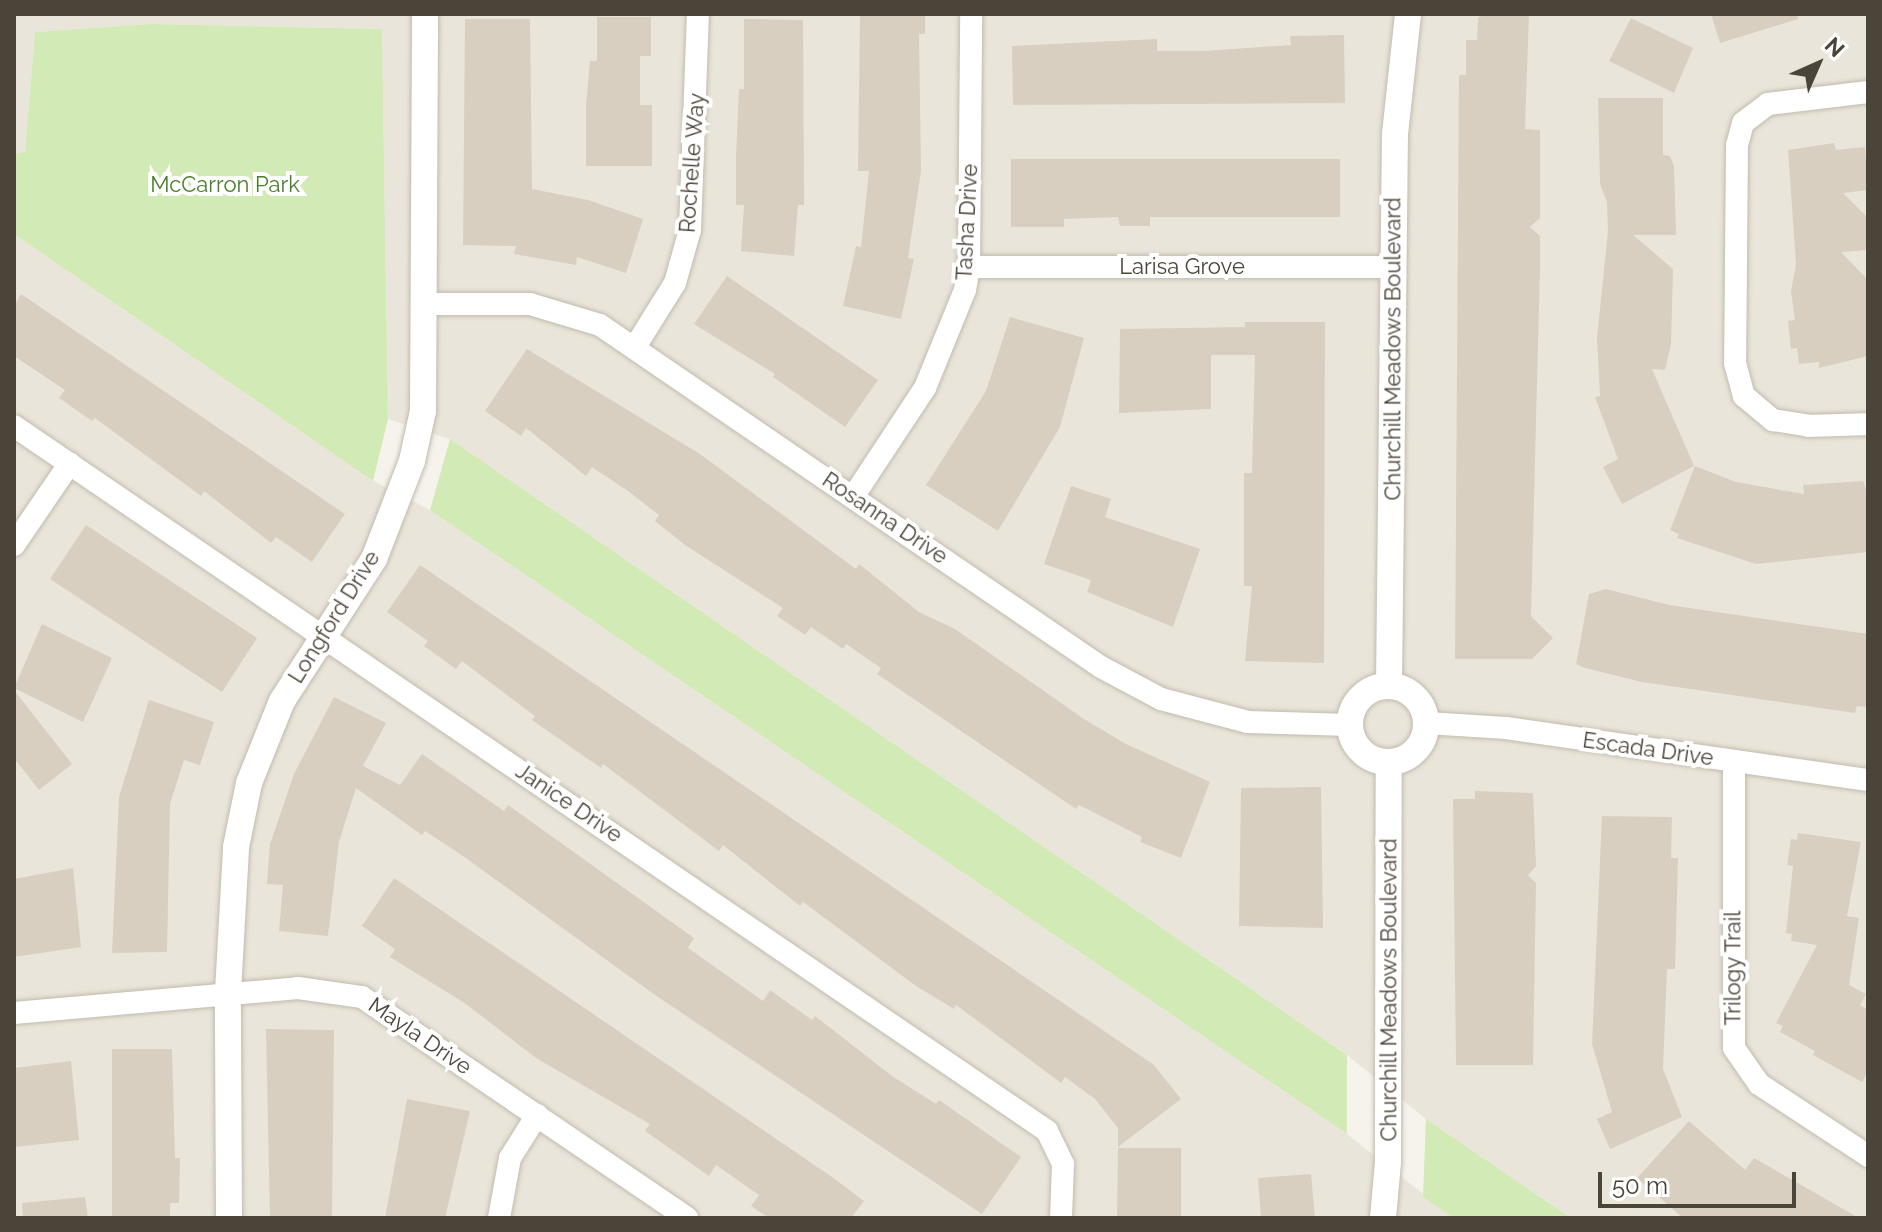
<!DOCTYPE html>
<style>
body{margin:0}
#map{position:relative;width:1882px;height:1232px;overflow:hidden;background:#f6f3ec;font-family:Raleway,sans-serif}
div>[style]{position:absolute}
.residential>*{inset:0;background:#eae5da}
.green>*{inset:0;background:#d2eab5}
.building>*{inset:0;background:#d8cfc1}
.roads{filter:drop-shadow(0 0 2px #c2bbae) drop-shadow(0 0 2px #c2bbae)}
.minor>*{height:22px;margin:-11px;padding:0 11px;transform-origin:11px;border-radius:11px;background:#fff}
.tertiary>*{height:26px;margin:-13px;padding:0 13px;transform-origin:13px;border-radius:13px;background:#fff}
.tertiary>.ring{margin:-13px;padding:0;box-sizing:content-box;background:none;border:26px solid #fff;border-radius:50%}
span{translate:-50% -50%;white-space:nowrap;text-align:center;line-height:1.15;-webkit-text-stroke:8px #fff;paint-order:stroke}
.street-label{font-size:22px;color:#4b4439}
.park-label{font-size:22px;color:#4a7f2a}
.frame{position:absolute;inset:0;border:16px solid #4b4439;pointer-events:none}
.north{position:absolute;left:1778px;top:24px;width:80px;height:80px;-webkit-text-stroke:6px #fff;paint-order:stroke;rotate:45deg;font-size:22px;font-weight:700;line-height:32px;text-align:center;color:#4b4439}
.north::after{content:'';display:block;margin:auto;width:28px;height:36px;background:#4b4439;clip-path:polygon(50% 0,100% 100%,50% 72%,0 100%)}
.scale{position:absolute;left:1598px;top:1172px;width:198px;height:36px;box-sizing:border-box;border:4px solid #4b4439;border-top:0;padding-left:10px;font-size:24px;line-height:28px;white-space:nowrap;color:#4b4439;-webkit-text-stroke:6px #fff;paint-order:stroke}
</style>
<div id="map">
<div class="residential">
<i style="clip-path:polygon(14px 14px,1868px 14px,1868px 1218px,1571px 1218px,1426px 1119px,1347px 1055px,450px 439px,388px 419px,382px 29px,151px 24px,35px 32px,25px 153px,14px 154px)"></i>
<i style="clip-path:polygon(14px 234px,373px 481px,430px 510px,1347px 1134px,1454px 1218px,14px 1218px)"></i>
</div>
<div class="green">
<i style="clip-path:polygon(151px 24px,382px 29px,388px 419px,373px 481px,14px 234px,14px 154px,25px 152px,35px 32px)"></i>
<i style="clip-path:polygon(450px 439px,1347px 1055px,1347px 1134px,430px 510px)"></i>
<i style="clip-path:polygon(1426px 1119px,1571px 1218px,1454px 1218px,1423px 1197px)"></i>
</div>
<div class="building">
<i style="clip-path:polygon(860px 14px,925px 14px,925px 34px,919px 34px,921px 171px,908px 258px,914px 259px,901px 319px,843px 306px,856px 246px,861px 247px,869px 171px,858px 171px)"></i>
<i style="clip-path:polygon(1485px 14px,1529px 14px,1525px 129px,1540px 130px,1540px 218px,1530px 227px,1540px 236px,1540px 267px,1531px 616px,1553px 638px,1532px 659px,1455px 659px,1459px 75px,1466px 75px,1466px 40px,1477px 40px,1478px 18px)"></i>
<i style="clip-path:polygon(1711px 14px,1797px 14px,1798px 19px,1720px 43px)"></i>
<i style="clip-path:polygon(597px 17px,651px 17px,651px 56px,640px 56px,640px 105px,652px 105px,652px 166px,586px 166px,586px 105px,590px 61px,597px 61px)"></i>
<i style="clip-path:polygon(1631px 18px,1693px 48px,1674px 93px,1609px 61px)"></i>
<i style="clip-path:polygon(465px 19px,530px 19px,532px 189px,588px 200px,643px 219px,626px 273px,577px 257px,576px 265px,514px 254px,516px 246px,463px 245px)"></i>
<i style="clip-path:polygon(744px 19px,803px 20px,804px 205px,798px 205px,794px 256px,741px 251px,744px 205px,736px 205px,736px 157px,739px 89px,744px 89px)"></i>
<i style="clip-path:polygon(1344px 35px,1345px 103px,1013px 105px,1012px 46px,1157px 39px,1157px 51px,1203px 51px,1291px 45px,1290px 36px)"></i>
<i style="clip-path:polygon(1598px 98px,1663px 98px,1663px 155px,1670px 156px,1674px 166px,1676px 235px,1633px 235px,1673px 269px,1671px 344px,1665px 370px,1652px 369px,1694px 466px,1622px 504px,1603px 467px,1618px 459px,1595px 397px,1600px 396px,1597px 338px,1608px 231px,1607px 202px,1600px 184px)"></i>
<i style="clip-path:polygon(1834px 143px,1836px 150px,1865px 147px,1868px 190px,1843px 193px,1868px 218px,1868px 250px,1841px 252px,1866px 278px,1868px 356px,1819px 368px,1819px 362px,1799px 364px,1797px 348px,1791px 349px,1788px 321px,1795px 320px,1791px 291px,1796px 264px,1788px 150px)"></i>
<i style="clip-path:polygon(1011px 159px,1340px 159px,1340px 217px,1150px 217px,1150px 226px,1120px 226px,1118px 217px,1064px 219px,1064px 227px,1011px 227px)"></i>
<i style="clip-path:polygon(727px 276px,878px 380px,845px 427px,773px 377px,775px 374px,694px 324px)"></i>
<i style="clip-path:polygon(21px 294px,345px 514px,312px 562px,276px 537px,271px 543px,204px 491px,201px 496px,95px 418px,92px 421px,59px 398px,65px 390px,14px 356px,14px 307px)"></i>
<i style="clip-path:polygon(1010px 317px,1084px 338px,1060px 427px,998px 531px,926px 485px,986px 391px)"></i>
<i style="clip-path:polygon(1245px 322px,1325px 322px,1324px 663px,1245px 661px,1252px 586px,1244px 586px,1244px 473px,1252px 473px,1255px 355px,1211px 355px,1211px 409px,1119px 413px,1120px 329px,1245px 327px)"></i>
<i style="clip-path:polygon(527px 349px,700px 454px,856px 569px,859px 564px,919px 612px,955px 629px,1084px 719px,1126px 744px,1210px 782px,1181px 858px,1140px 842px,1142px 837px,1079px 805px,1076px 809px,877px 674px,881px 668px,846px 644px,843px 649px,811px 627px,805px 635px,777px 616px,783px 608px,685px 545px,655px 521px,659px 515px,628px 491px,592px 467px,586px 476px,526px 428px,521px 436px,485px 411px)"></i>
<i style="clip-path:polygon(1695px 466px,1736px 482px,1804px 494px,1803px 485px,1863px 481px,1868px 495px,1868px 552px,1756px 564px,1677px 538px,1679px 534px,1670px 530px)"></i>
<i style="clip-path:polygon(1071px 486px,1111px 499px,1105px 517px,1200px 549px,1173px 627px,1087px 592px,1091px 580px,1044px 564px)"></i>
<i style="clip-path:polygon(86px 525px,257px 638px,222px 692px,50px 579px)"></i>
<i style="clip-path:polygon(420px 565px,1154px 1065px,1181px 1099px,1118px 1147px,1118px 1128px,1095px 1099px,1065px 1077px,1061px 1083px,956px 1005px,954px 1009px,916px 986px,803px 902px,800px 906px,723px 845px,719px 851px,603px 764px,601px 768px,532px 720px,535px 716px,462px 661px,456px 669px,424px 646px,428px 641px,387px 612px)"></i>
<i style="clip-path:polygon(1606px 589px,1669px 605px,1868px 634px,1868px 707px,1857px 706px,1855px 713px,1642px 682px,1585px 668px,1576px 664px,1589px 594px)"></i>
<i style="clip-path:polygon(42px 624px,112px 658px,83px 722px,14px 688px)"></i>
<i style="clip-path:polygon(14px 690px,72px 764px,39px 790px,14px 758px)"></i>
<i style="clip-path:polygon(334px 697px,386px 723px,363px 766px,400px 785px,422px 754px,504px 811px,508px 805px,694px 938px,688px 948px,763px 1001px,770px 990px,812px 1020px,815px 1016px,892px 1076px,936px 1104px,939px 1100px,1021px 1157px,982px 1214px,655px 995px,463px 856px,425px 831px,422px 835px,356px 788px,339px 842px,328px 936px,279px 931px,283px 885px,267px 884px,270px 844px,294px 774px)"></i>
<i style="clip-path:polygon(149px 700px,214px 722px,200px 765px,184px 760px,170px 804px,167px 952px,112px 953px,119px 797px)"></i>
<i style="clip-path:polygon(1321px 787px,1323px 928px,1239px 926px,1241px 788px)"></i>
<i style="clip-path:polygon(1475px 791px,1533px 793px,1536px 866px,1528px 875px,1536px 883px,1533px 1065px,1456px 1065px,1453px 799px,1475px 799px)"></i>
<i style="clip-path:polygon(1602px 816px,1672px 817px,1671px 858px,1678px 858px,1675px 969px,1667px 969px,1663px 1069px,1682px 1117px,1610px 1149px,1597px 1119px,1612px 1112px,1592px 1044px)"></i>
<i style="clip-path:polygon(1798px 833px,1861px 842px,1847px 916px,1859px 918px,1849px 985px,1866px 994px,1860px 1005px,1868px 1010px,1868px 1071px,1862px 1082px,1813px 1055px,1815px 1051px,1780px 1032px,1783px 1026px,1776px 1023px,1817px 945px,1791px 941px,1792px 934px,1786px 933px,1793px 866px,1787px 865px,1791px 839px,1797px 840px)"></i>
<i style="clip-path:polygon(73px 868px,81px 947px,14px 957px,14px 879px)"></i>
<i style="clip-path:polygon(394px 878px,832px 1177px,864px 1201px,851px 1218px,769px 1218px,751px 1206px,759px 1195px,716px 1165px,709px 1176px,645px 1131px,650px 1124px,536px 1058px,466px 1004px,390px 957px,395px 949px,362px 926px)"></i>
<i style="clip-path:polygon(266px 1029px,334px 1030px,332px 1218px,270px 1218px)"></i>
<i style="clip-path:polygon(112px 1049px,172px 1049px,175px 1158px,180px 1158px,179px 1203px,170px 1203px,170px 1218px,112px 1218px)"></i>
<i style="clip-path:polygon(71px 1061px,79px 1140px,14px 1147px,14px 1068px)"></i>
<i style="clip-path:polygon(407px 1099px,470px 1111px,445px 1218px,385px 1218px)"></i>
<i style="clip-path:polygon(1689px 1121px,1745px 1170px,1754px 1158px,1859px 1218px,1683px 1218px,1637px 1178px)"></i>
<i style="clip-path:polygon(1118px 1148px,1181px 1148px,1181px 1218px,1117px 1218px)"></i>
<i style="clip-path:polygon(1311px 1174px,1315px 1218px,1261px 1218px,1258px 1178px)"></i>
<i style="clip-path:polygon(85px 1197px,88px 1218px,23px 1218px,22px 1203px)"></i>
</div>
<div class="roads">
<div class="minor">
<i style="left:1868px;top:92px;width:101px;rotate:173.2deg"></i>
<i style="left:1768px;top:104px;width:31px;rotate:143deg"></i>
<i style="left:1743px;top:123px;width:23px;rotate:105deg"></i>
<i style="left:1737px;top:145px;width:218px;rotate:90.5deg"></i>
<i style="left:1735px;top:363px;width:34px;rotate:75deg"></i>
<i style="left:1744px;top:396px;width:38px;rotate:40deg"></i>
<i style="left:1773px;top:420px;width:36px;rotate:9deg"></i>
<i style="left:1809px;top:426px;width:59px;rotate:-1.9deg"></i>
<i style="left:969px;top:267px;width:425px"></i>
<i style="left:425px;top:304px;width:105px"></i>
<i style="left:530px;top:304px;width:73px;rotate:16.7deg"></i>
<i style="left:600px;top:325px;width:607px;rotate:34.32deg"></i>
<i style="left:1101px;top:667px;width:68px;rotate:28.1deg"></i>
<i style="left:1161px;top:699px;width:90px;rotate:14.8deg"></i>
<i style="left:1248px;top:722px;width:102px;rotate:1.7deg"></i>
<i style="left:635px;top:347px;width:75px;rotate:-58deg"></i>
<i style="left:675px;top:283px;width:55px;rotate:-74.2deg"></i>
<i style="left:690px;top:230px;width:216px;rotate:-87.9deg"></i>
<i style="left:14px;top:426px;width:1251px;rotate:34.31deg"></i>
<i style="left:1047px;top:1131px;width:37px;rotate:64deg"></i>
<i style="left:1063px;top:1164px;width:54px;rotate:92.1deg"></i>
<i style="left:853px;top:497px;width:131px;rotate:-56.6deg"></i>
<i style="left:925px;top:388px;width:106px;rotate:-67.8deg"></i>
<i style="left:965px;top:290px;width:23px;rotate:-80deg"></i>
<i style="left:969px;top:267px;width:253px;rotate:-89.5deg"></i>
<i style="left:14px;top:545px;width:99px;rotate:-55.7deg"></i>
<i style="left:1427px;top:723px;width:79px;rotate:3.6deg"></i>
<i style="left:1506px;top:728px;width:366px;rotate:8.2deg"></i>
<i style="left:1734px;top:761px;width:287px;rotate:90deg"></i>
<i style="left:1734px;top:1048px;width:44px;rotate:55.2deg"></i>
<i style="left:1759px;top:1084px;width:131px;rotate:33.4deg"></i>
<i style="left:14px;top:1013px;width:285px;rotate:-5deg"></i>
<i style="left:298px;top:988px;width:65px;rotate:8deg"></i>
<i style="left:362px;top:997px;width:393px;rotate:34.2deg"></i>
<i style="left:499px;top:1218px;width:61px;rotate:-79.6deg"></i>
<i style="left:510px;top:1158px;width:51px;rotate:-57.9deg"></i>
</div>
<div class="tertiary">
<i class="ring" style="left:1350px;top:686px;width:50px;height:50px"></i>
<i style="left:1389px;top:686px;width:552px;rotate:-89.38deg"></i>
<i style="left:1395px;top:134px;width:121px;rotate:-83.8deg"></i>
<i style="left:229px;top:1218px;width:226px;rotate:-90.3deg"></i>
<i style="left:228px;top:992px;width:145px;rotate:-86.8deg"></i>
<i style="left:236px;top:847px;width:65px;rotate:-78.5deg"></i>
<i style="left:249px;top:783px;width:88px;rotate:-68.1deg"></i>
<i style="left:282px;top:701px;width:169px;rotate:-57.1deg"></i>
<i style="left:374px;top:559px;width:105px;rotate:-68.8deg"></i>
<i style="left:412px;top:461px;width:51px;rotate:-77.6deg"></i>
<i style="left:423px;top:411px;width:397px;rotate:-89.7deg"></i>
<i style="left:1383px;top:1218px;width:56px;rotate:-84.9deg"></i>
<i style="left:1388px;top:1162px;width:399px;rotate:-89.9deg"></i>
</div>
</div>
<div class="street-label">
<span style="left:692px;top:163px;rotate:-86deg">Rochelle Way</span>
<span style="left:967px;top:222px;rotate:-87deg">Tasha Drive</span>
<span style="left:1182px;top:267px">Larisa Grove</span>
<span style="left:1393px;top:349px;rotate:-90deg">Churchill Meadows Boulevard</span>
<span style="left:885px;top:518px;rotate:34deg">Rosanna Drive</span>
<span style="left:334px;top:617px;rotate:-58deg">Longford Drive</span>
<span style="left:1648px;top:749px;rotate:8deg">Escada Drive</span>
<span style="left:569px;top:803px;rotate:34deg">Janice Drive</span>
<span style="left:1733px;top:968px;rotate:-90deg">Trilogy Trail</span>
<span style="left:1389px;top:990px;rotate:-90deg">Churchill Meadows Boulevard</span>
<span style="left:420px;top:1036px;rotate:34deg">Mayla Drive</span>
</div>
<div class="park-label">
<span style="left:225px;top:185px">McCarron Park</span>
</div>
<div class="frame"></div>
<div class="north">N</div>
<div class="scale">50 m</div>
</div>
